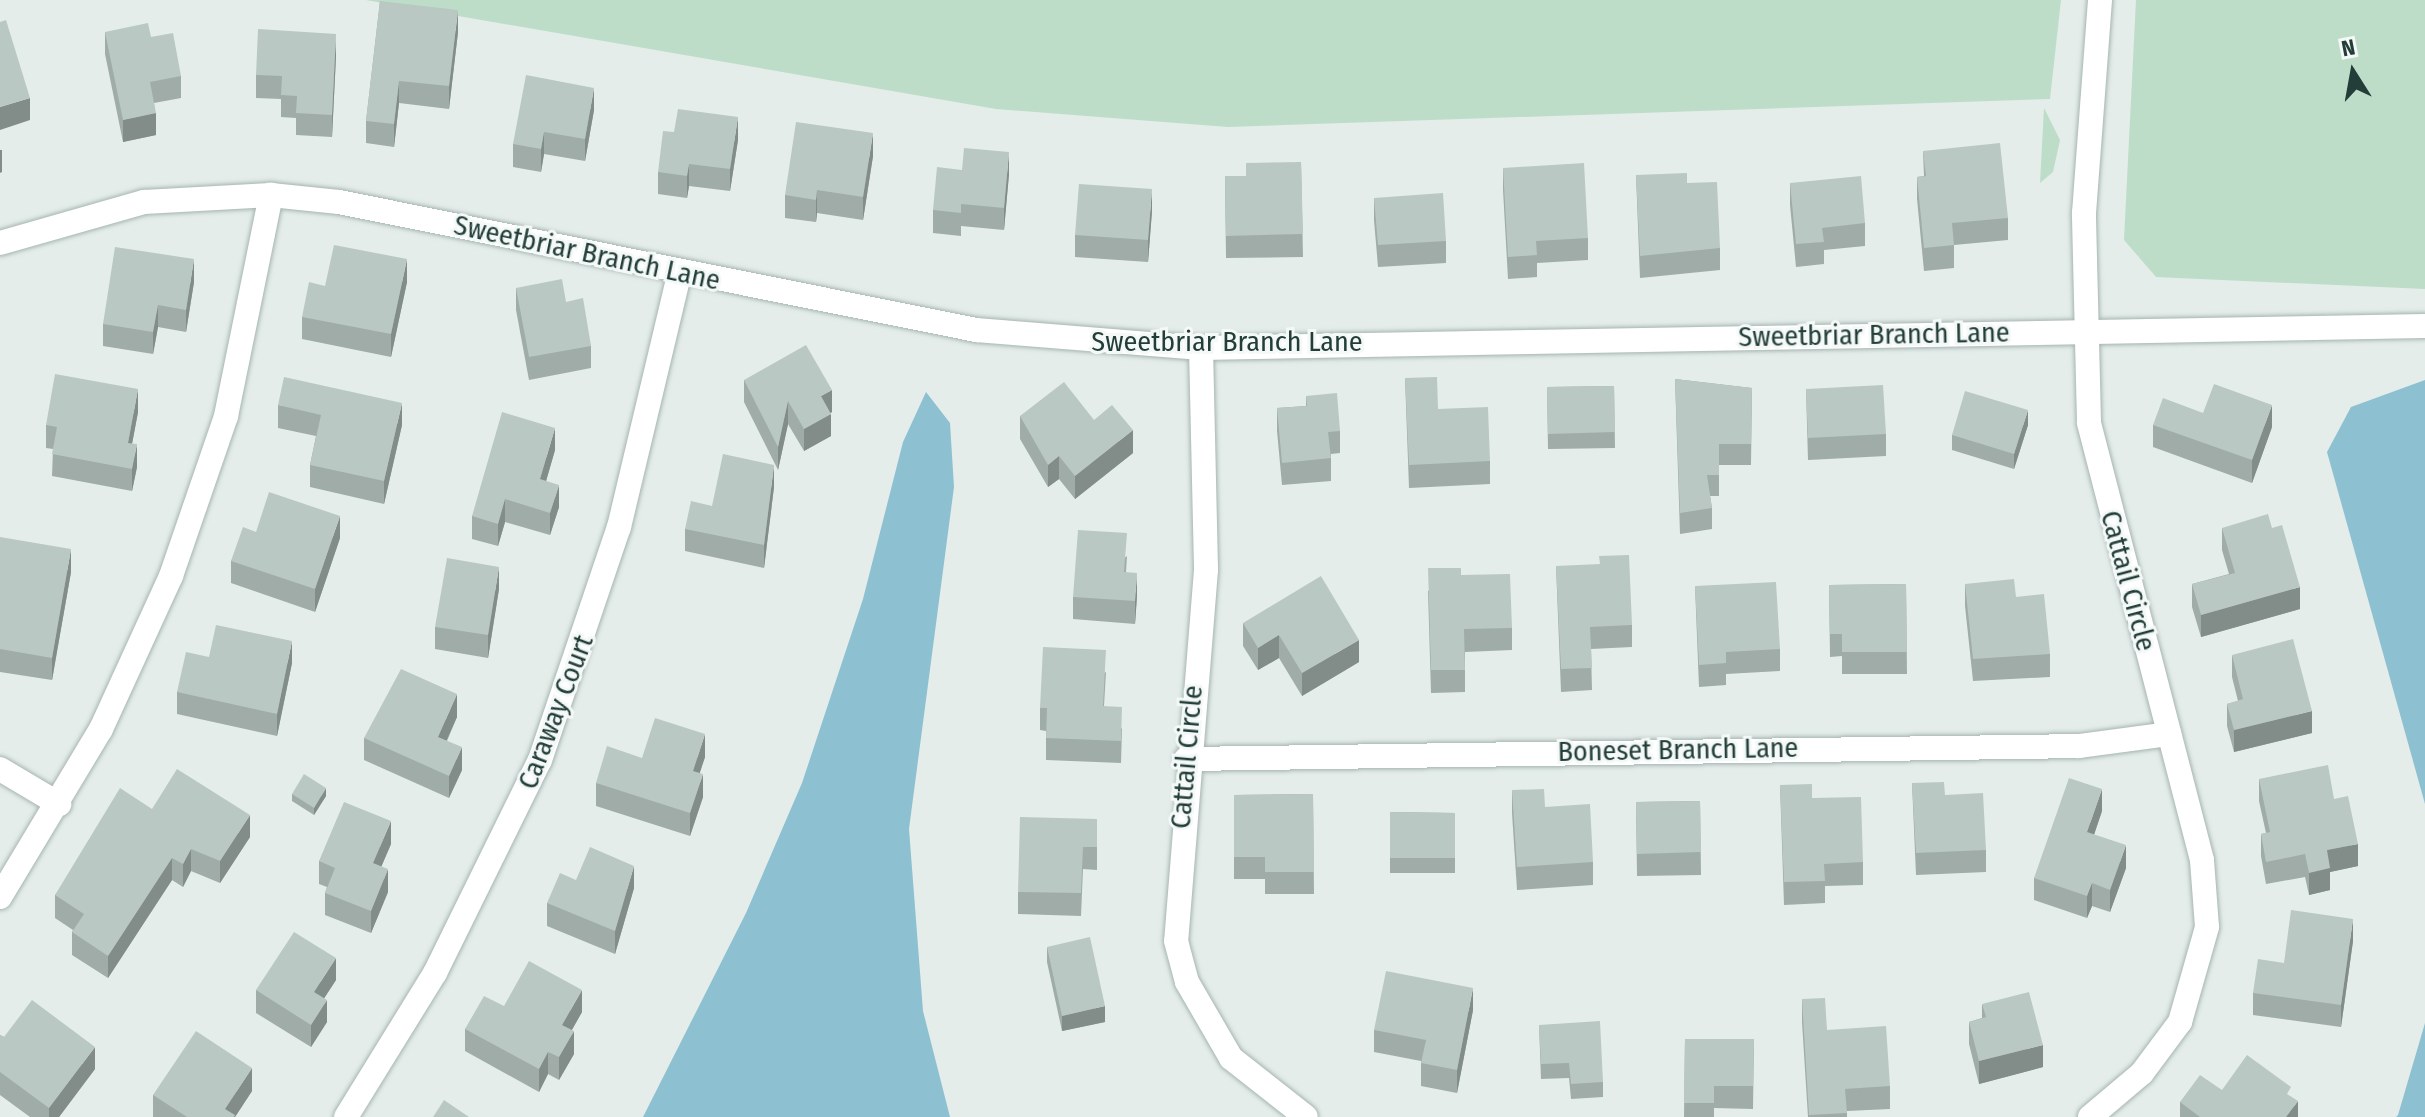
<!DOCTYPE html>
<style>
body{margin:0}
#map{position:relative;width:2425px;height:1117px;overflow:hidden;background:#e4edea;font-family:"Fira Sans Condensed",sans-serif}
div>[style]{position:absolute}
.green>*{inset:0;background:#bdddc9}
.water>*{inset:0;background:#8dc0d0}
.roads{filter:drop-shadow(0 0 2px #a6b5b1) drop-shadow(0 0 2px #a6b5b1)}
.street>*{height:24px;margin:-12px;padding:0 12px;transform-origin:12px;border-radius:12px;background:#fff}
.wall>*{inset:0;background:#9faca8}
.shaded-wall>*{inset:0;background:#828c88}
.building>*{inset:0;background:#b9c8c3}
span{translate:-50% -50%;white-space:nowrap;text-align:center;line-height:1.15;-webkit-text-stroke:6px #f4f9f7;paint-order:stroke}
.street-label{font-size:28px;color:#233e39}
.north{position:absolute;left:2313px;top:32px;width:80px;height:80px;-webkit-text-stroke:6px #f4f9f7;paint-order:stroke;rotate:349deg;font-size:22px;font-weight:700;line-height:32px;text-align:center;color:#233e39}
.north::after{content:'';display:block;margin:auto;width:28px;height:36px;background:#233e39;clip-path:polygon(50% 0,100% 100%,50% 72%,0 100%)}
</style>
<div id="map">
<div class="green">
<i style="clip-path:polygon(366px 0,2061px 0,2050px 99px,1228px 127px,996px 109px)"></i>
<i style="clip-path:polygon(2136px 0,2425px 0,2425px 289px,2156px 277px,2124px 240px)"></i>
<i style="clip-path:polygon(2044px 108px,2060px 140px,2053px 172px,2040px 183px)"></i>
</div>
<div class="water">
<i style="clip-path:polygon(2425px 380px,2425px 804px,2327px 452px,2351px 407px)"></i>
<i style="clip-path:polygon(926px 392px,950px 423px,954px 487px,909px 829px,923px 1011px,950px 1117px,643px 1117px,746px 913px,802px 783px,863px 599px,903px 442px)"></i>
<i style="clip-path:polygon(2425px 1023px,2425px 1117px,2396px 1117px,2398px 1115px)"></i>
</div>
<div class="roads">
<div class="street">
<i style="left:0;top:243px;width:150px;rotate:-15.9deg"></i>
<i style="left:144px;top:202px;width:127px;rotate:-3.2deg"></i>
<i style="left:271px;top:195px;width:68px;rotate:5.9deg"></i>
<i style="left:339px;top:202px;width:650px;rotate:11.36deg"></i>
<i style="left:976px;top:330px;width:226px;rotate:4.6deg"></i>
<i style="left:1201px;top:348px;width:1224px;rotate:-1.03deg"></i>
<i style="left:1201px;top:348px;width:222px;rotate:88.7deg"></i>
<i style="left:1206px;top:570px;width:372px;rotate:94.6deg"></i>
<i style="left:1176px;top:941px;width:42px;rotate:75deg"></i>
<i style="left:1187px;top:982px;width:88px;rotate:59.9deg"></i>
<i style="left:1231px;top:1058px;width:95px;rotate:38.2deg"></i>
<i style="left:1186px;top:759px;width:893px;rotate:-0.83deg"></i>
<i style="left:2079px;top:746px;width:91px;rotate:-7.6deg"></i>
<i style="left:0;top:769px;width:69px;rotate:30.7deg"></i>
<i style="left:0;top:897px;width:196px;rotate:-59deg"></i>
<i style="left:101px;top:729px;width:168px;rotate:-65.4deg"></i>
<i style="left:171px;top:576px;width:169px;rotate:-71deg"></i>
<i style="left:226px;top:416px;width:226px;rotate:-78.5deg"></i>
<i style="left:346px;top:1117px;width:169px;rotate:-58.3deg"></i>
<i style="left:435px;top:973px;width:237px;rotate:-63.8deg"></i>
<i style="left:540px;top:760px;width:246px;rotate:-71.3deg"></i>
<i style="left:619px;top:527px;width:263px;rotate:-76.6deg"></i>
<i style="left:2090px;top:1117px;width:68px;rotate:-40.2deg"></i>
<i style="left:2142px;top:1073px;width:64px;rotate:-53.3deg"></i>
<i style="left:2180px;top:1022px;width:99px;rotate:-74.1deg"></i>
<i style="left:2207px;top:927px;width:67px;rotate:-94.3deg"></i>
<i style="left:2202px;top:860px;width:452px;rotate:-104.5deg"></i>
<i style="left:2089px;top:422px;width:209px;rotate:-91.4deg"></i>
<i style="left:2084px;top:213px;width:214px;rotate:-85.7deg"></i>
</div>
</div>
<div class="wall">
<i style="clip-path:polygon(380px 1px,458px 32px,449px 109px,399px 103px,394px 147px,366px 143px,366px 121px)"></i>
<i style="clip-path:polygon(105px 32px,151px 37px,181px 76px,181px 98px,154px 103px,156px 135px,123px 142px,105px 54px)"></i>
<i style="clip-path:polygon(336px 56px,332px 137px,296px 135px,296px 118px,281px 117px,281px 99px,256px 98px,256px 75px)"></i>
<i style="clip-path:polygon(594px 110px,585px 161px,544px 154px,541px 172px,513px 167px,513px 144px)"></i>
<i style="clip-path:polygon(738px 140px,730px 191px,689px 186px,687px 198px,658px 194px,658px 172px)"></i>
<i style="clip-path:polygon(1923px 151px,2008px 218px,2008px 240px,1954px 245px,1954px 268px,1924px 271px,1917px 199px,1917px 177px,1924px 176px)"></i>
<i style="clip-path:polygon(873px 156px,863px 220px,817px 213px,816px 222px,785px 218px,785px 195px)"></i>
<i style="clip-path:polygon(1301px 162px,1303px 257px,1226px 258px,1225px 176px,1246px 176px)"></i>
<i style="clip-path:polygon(1503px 168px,1588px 238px,1588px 260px,1537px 263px,1537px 277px,1508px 279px,1503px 190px)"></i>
<i style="clip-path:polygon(1009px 174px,1004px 230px,961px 226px,961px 236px,933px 233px,933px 210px)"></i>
<i style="clip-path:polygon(1636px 175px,1687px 183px,1720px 248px,1720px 270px,1640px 278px)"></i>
<i style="clip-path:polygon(1790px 183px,1865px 223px,1865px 246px,1824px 250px,1824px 264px,1796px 267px,1790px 205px)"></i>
<i style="clip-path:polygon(1374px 198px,1446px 241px,1446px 263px,1378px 267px,1374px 220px)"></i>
<i style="clip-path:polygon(1152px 211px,1148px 262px,1075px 257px,1075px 235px)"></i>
<i style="clip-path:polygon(194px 282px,186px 332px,158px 327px,153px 354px,103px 346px,103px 324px)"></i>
<i style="clip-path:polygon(407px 282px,391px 357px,302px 339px,302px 317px,325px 286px)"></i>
<i style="clip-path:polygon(516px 288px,566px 302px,591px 346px,591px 368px,529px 380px,516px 310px)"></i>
<i style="clip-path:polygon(1405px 378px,1490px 461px,1490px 484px,1409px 488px)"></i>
<i style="clip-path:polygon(1675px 379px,1752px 388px,1751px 465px,1719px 465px,1719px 496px,1710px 496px,1712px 508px,1712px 529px,1680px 534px)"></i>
<i style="clip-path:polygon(744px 380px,832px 412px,830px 413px,831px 436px,804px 451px,788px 424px,778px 470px,744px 402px)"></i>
<i style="clip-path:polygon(1614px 386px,1615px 448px,1548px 449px,1547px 387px)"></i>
<i style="clip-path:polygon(1806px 389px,1886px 434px,1886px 456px,1808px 460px)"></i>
<i style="clip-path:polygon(1306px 396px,1340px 431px,1340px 453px,1331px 454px,1331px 481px,1282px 485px,1277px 431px,1277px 408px,1306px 406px)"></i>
<i style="clip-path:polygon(278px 405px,402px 425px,384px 504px,310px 487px,310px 465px,316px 436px,278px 428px)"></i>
<i style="clip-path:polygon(138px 412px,132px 444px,137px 467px,132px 491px,52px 476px,53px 449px,46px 448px,46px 425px)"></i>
<i style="clip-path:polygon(2203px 413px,2272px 427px,2252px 483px,2153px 447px,2153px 425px)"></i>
<i style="clip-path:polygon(1020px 416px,1094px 420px,1133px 453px,1075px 499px,1059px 479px,1048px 487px,1020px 439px)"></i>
<i style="clip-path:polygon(2028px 425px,2014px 469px,1952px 450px,1952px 435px)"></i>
<i style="clip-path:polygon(555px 450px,546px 481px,559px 507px,550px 535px,505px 522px,498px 546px,472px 539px,472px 516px)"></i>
<i style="clip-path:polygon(774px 487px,764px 568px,685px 551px,685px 529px,712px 506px)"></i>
<i style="clip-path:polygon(2222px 528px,2272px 528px,2300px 609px,2201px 637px,2192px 607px,2192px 584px,2229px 574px,2222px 550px)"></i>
<i style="clip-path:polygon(256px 532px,340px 538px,315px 612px,231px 583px,231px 561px)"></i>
<i style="clip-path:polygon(0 537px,71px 572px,52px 680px,0 672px)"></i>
<i style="clip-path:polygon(1127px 556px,1126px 572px,1137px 596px,1135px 624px,1073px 619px,1073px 597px)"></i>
<i style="clip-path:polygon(1556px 566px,1632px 625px,1632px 647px,1591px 649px,1592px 690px,1561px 692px)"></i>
<i style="clip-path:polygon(1461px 575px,1512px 628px,1512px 650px,1465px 652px,1465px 692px,1431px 693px,1428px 591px)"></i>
<i style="clip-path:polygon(1906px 584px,1907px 674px,1842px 674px,1842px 656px,1830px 657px,1829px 585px)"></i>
<i style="clip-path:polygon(1965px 584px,2016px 597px,2050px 654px,2050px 677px,1973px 681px,1965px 606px)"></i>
<i style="clip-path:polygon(1695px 586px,1780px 649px,1780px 671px,1726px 674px,1726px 685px,1699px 687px)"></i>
<i style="clip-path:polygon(499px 589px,488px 658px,435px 649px,435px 627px)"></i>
<i style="clip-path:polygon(1243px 623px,1359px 662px,1302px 696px,1279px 658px,1258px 670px,1243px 646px)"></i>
<i style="clip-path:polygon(2232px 655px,2312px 733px,2234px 752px,2227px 726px,2227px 704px,2238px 701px,2232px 677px)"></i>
<i style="clip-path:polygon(209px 657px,292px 663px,277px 736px,177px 714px,177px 692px)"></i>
<i style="clip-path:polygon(1106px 672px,1104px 706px,1122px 729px,1121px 763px,1046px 760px,1046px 731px,1040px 730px,1040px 708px)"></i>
<i style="clip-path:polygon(457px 717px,447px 741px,462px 770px,449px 798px,364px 760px,364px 738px)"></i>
<i style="clip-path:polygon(705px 757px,699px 773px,703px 797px,690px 836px,596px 806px,596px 783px,642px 758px)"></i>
<i style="clip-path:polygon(2259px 779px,2334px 799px,2358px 866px,2330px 872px,2330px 890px,2309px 895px,2305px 877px,2266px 884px,2261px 856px,2261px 834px,2266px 833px,2259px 801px)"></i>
<i style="clip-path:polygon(1912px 783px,1945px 795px,1986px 850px,1986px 872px,1916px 875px)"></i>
<i style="clip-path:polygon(1780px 785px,1812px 798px,1863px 862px,1863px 885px,1825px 886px,1825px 903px,1784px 905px)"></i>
<i style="clip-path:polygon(1512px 790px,1545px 807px,1593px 862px,1593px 885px,1517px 890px,1512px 813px)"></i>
<i style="clip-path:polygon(292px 794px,326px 796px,314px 815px,292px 801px)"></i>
<i style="clip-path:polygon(1313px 794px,1314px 894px,1265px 894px,1265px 879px,1234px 879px,1234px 795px)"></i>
<i style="clip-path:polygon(1700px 801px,1701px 875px,1637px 876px,1636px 802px)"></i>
<i style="clip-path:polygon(152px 809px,250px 837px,220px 883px,191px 871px,183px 887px,172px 880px,108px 978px,72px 955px,72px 932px,73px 930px,55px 918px,55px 895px)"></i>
<i style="clip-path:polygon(2102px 811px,2094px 835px,2126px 868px,2110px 912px,2092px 906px,2087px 918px,2034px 900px,2034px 878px)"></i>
<i style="clip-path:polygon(1390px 812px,1455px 813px,1455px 873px,1390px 873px)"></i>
<i style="clip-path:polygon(1097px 819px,1097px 870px,1083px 869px,1081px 916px,1018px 914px,1018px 892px)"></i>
<i style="clip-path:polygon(391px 844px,381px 867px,388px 892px,371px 933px,325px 915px,325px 893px,327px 887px,319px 884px,319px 861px)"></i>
<i style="clip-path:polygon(634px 888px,615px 954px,547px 926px,547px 903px)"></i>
<i style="clip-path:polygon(2353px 941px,2341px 1027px,2253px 1015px,2253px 993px,2284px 963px)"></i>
<i style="clip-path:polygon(1047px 947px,1105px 1022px,1062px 1031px,1047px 962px)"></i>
<i style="clip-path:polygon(336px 980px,324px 998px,327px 1022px,311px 1047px,256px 1013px,256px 990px)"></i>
<i style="clip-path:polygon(1802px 999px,1827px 1030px,1890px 1086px,1890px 1109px,1847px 1111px,1847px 1117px,1808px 1117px,1802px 1022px)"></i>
<i style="clip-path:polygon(1982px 1004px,2043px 1067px,1979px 1084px,1969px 1044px,1969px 1022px,1982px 1018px)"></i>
<i style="clip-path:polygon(504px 1006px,582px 1012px,572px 1030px,574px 1054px,559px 1080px,548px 1074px,539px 1092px,465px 1051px,465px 1029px)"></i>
<i style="clip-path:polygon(1473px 1010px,1457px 1093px,1421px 1086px,1421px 1061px,1374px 1052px,1374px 1030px)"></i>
<i style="clip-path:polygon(1539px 1025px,1603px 1082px,1603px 1097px,1571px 1099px,1569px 1078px,1541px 1079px)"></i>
<i style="clip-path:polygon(0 1035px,4px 1037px,95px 1069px,59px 1117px,30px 1117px,0 1095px)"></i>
<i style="clip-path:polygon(1685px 1039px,1754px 1039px,1753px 1109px,1714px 1108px,1714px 1117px,1684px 1117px)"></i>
<i style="clip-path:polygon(2222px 1090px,2291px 1097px,2298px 1117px,2180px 1117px,2180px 1102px)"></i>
<i style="clip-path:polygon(252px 1091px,235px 1117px,153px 1117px,153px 1095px)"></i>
</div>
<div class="shaded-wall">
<i style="clip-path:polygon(458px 10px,458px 32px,449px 109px,449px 86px)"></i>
<i style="clip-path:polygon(336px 34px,336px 56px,332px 137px,332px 115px)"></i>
<i style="clip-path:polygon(399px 81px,399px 103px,394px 147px,394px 124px)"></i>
<i style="clip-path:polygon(594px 88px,594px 110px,585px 161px,585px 139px)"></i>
<i style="clip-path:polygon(30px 98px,30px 120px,0 130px,0 107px)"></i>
<i style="clip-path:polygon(156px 113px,156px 135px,123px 142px,123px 120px)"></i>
<i style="clip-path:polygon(738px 117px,738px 140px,730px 191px,730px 169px)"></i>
<i style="clip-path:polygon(544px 132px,544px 154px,541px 172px,541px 149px)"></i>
<i style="clip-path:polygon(873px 133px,873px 156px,863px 220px,863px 197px)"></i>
<i style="clip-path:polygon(0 150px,2px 150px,2px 172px,0 173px)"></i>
<i style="clip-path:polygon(1009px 152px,1009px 174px,1004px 230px,1004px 208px)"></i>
<i style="clip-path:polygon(689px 164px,689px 186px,687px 198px,687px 176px)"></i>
<i style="clip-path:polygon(1152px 189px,1152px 211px,1148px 262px,1148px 240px)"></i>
<i style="clip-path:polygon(817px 190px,817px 213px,816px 222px,816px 200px)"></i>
<i style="clip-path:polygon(194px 259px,194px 282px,186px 332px,186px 310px)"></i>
<i style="clip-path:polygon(407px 259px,407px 282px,391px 357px,391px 334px)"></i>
<i style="clip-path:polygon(158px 305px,158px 327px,153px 354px,153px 332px)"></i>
<i style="clip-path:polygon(138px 389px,138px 412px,128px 465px,128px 443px)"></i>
<i style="clip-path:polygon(832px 390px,832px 412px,821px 419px,821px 396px)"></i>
<i style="clip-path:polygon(788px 401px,788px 424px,778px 470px,778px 447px)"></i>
<i style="clip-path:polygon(402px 403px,402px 425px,384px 504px,384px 481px)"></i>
<i style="clip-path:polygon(2272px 405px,2272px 427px,2252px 483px,2252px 460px)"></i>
<i style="clip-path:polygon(2028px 410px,2028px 425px,2014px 469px,2014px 454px)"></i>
<i style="clip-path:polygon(831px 414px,831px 436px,804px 451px,804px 429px)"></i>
<i style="clip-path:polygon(555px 428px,555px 450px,540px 502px,540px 479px)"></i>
<i style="clip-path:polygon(1133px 430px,1133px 453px,1075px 499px,1075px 476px)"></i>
<i style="clip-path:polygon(137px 444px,137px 467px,132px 491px,132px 469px)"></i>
<i style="clip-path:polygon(1059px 456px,1059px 479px,1048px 487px,1048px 465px)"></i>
<i style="clip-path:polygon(774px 465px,774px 487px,764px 568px,764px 545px)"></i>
<i style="clip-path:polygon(559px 485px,559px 507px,550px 535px,550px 513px)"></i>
<i style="clip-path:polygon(505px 499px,505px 522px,498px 546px,498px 524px)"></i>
<i style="clip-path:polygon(340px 516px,340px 538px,315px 612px,315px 589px)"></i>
<i style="clip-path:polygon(71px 549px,71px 572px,52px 680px,52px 658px)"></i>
<i style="clip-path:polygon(499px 567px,499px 589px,488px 658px,488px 635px)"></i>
<i style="clip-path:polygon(1137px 573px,1137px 596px,1135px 624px,1135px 601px)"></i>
<i style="clip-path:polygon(2300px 587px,2300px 609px,2201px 637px,2201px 615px)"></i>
<i style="clip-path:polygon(1279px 635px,1279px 658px,1258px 670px,1258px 648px)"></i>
<i style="clip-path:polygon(1359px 640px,1359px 662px,1302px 696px,1302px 673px)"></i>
<i style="clip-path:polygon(292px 641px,292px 663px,277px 736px,277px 714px)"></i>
<i style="clip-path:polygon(457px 694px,457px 717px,438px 759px,438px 737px)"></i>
<i style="clip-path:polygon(2312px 711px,2312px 733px,2234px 752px,2234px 730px)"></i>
<i style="clip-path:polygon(705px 734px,705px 757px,693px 794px,693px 771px)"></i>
<i style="clip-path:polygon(462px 747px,462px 770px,449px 798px,449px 776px)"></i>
<i style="clip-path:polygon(703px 774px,703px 797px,690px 836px,690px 813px)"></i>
<i style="clip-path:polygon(326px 788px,326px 796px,314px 815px,314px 808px)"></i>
<i style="clip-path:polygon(2102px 789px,2102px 811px,2087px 855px,2087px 832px)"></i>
<i style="clip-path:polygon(250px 815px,250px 837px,220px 883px,220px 861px)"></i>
<i style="clip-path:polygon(391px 821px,391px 844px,373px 886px,373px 863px)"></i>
<i style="clip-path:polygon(2358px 844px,2358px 866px,2330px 872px,2330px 890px,2309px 895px,2309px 873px,2327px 850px)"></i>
<i style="clip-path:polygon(2126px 845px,2126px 868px,2110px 912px,2110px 890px)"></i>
<i style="clip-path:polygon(191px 849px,191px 871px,183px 887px,183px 864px)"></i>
<i style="clip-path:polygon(172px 858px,172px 880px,108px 978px,108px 956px)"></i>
<i style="clip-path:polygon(634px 866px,634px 888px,615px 954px,615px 931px)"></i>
<i style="clip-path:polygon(388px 869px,388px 892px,371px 933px,371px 911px)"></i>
<i style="clip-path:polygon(2092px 883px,2092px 906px,2087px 918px,2087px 896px)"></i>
<i style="clip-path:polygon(2353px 919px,2353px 941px,2341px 1027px,2341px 1005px)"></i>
<i style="clip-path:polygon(336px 958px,336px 980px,314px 1014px,314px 992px)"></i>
<i style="clip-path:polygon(1473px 988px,1473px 1010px,1457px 1093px,1457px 1070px)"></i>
<i style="clip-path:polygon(582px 990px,582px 1012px,562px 1047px,562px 1025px)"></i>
<i style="clip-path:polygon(327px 1000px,327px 1022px,311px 1047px,311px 1025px)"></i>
<i style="clip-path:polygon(1105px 1006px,1105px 1022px,1062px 1031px,1062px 1016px)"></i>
<i style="clip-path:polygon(574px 1031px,574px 1054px,559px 1080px,559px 1057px)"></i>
<i style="clip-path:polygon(2043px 1045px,2043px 1067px,1979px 1084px,1979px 1061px)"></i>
<i style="clip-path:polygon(95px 1047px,95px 1069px,59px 1117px,49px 1117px,49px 1108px)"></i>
<i style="clip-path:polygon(548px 1052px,548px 1074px,539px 1092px,539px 1069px)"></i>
<i style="clip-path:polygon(252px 1068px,252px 1091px,235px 1117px,225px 1117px,225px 1109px)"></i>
<i style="clip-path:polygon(2298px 1101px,2298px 1117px,2286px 1117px)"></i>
</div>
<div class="building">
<i style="clip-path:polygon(380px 1px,458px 10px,449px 86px,399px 81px,394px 124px,366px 121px)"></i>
<i style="clip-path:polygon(6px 20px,30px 98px,0 107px,0 22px)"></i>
<i style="clip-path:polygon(148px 23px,151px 37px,173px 33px,181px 76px,150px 82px,156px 113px,123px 120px,105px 32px)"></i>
<i style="clip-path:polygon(258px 29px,336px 34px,332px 115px,296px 113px,297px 96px,281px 95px,282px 76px,256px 75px)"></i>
<i style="clip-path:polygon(526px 75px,594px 88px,585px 139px,544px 132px,541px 149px,513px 144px)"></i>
<i style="clip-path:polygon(678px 109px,738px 117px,730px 169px,689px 164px,687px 176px,658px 172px,663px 131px,674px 132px)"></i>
<i style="clip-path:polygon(796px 122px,873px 133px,863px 197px,817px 190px,816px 200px,785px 195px)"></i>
<i style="clip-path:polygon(2000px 143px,2008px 218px,1952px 223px,1954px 245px,1924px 248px,1917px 177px,1926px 176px,1923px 151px)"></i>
<i style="clip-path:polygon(964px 148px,1009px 152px,1004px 208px,961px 204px,961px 213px,933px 210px,937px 167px,962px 170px)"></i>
<i style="clip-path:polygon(1301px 162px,1303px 234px,1226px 236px,1225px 176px,1246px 176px,1246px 163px)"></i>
<i style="clip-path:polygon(1584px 163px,1588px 238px,1536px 241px,1537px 255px,1508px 257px,1503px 168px)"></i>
<i style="clip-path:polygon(1687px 173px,1687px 183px,1717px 182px,1720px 248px,1640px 256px,1636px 175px)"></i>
<i style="clip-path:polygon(1861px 176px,1865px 223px,1822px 228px,1824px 242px,1796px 244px,1790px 183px)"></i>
<i style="clip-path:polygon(1079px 184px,1152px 189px,1148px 240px,1075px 235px)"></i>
<i style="clip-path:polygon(1443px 193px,1446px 241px,1378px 245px,1374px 198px)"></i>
<i style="clip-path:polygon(334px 245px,407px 259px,391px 334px,302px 317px,309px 282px,325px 286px)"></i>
<i style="clip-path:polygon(115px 247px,194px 259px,186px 310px,158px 305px,153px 332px,103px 324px)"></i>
<i style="clip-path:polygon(562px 279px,566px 302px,583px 298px,591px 346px,529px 357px,516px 288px)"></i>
<i style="clip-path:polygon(806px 345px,832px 390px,821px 396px,831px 414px,804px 429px,788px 401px,778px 447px,744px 380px)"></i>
<i style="clip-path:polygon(55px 374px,138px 389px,128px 443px,137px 444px,132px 469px,52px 454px,57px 427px,46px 425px)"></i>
<i style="clip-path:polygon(284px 377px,402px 403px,384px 481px,310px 465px,321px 415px,278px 405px)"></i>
<i style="clip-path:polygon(1437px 377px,1438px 409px,1488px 407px,1490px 461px,1409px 465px,1405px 378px)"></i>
<i style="clip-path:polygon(1675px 379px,1752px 388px,1751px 444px,1719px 444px,1719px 475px,1707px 475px,1712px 508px,1680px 513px)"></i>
<i style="clip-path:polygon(1064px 382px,1094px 420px,1112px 405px,1133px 430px,1075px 476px,1059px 456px,1048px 465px,1020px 416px)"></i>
<i style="clip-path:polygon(2214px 384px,2272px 405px,2252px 460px,2153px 425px,2163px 398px,2203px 413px)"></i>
<i style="clip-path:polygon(1883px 385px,1886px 434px,1808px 438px,1806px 389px)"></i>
<i style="clip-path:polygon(1614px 386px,1615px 432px,1548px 434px,1547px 387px)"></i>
<i style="clip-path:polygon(1965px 391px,2028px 410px,2014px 454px,1952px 435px)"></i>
<i style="clip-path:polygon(1337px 393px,1340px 431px,1328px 432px,1331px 458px,1282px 463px,1277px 408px,1307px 406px,1306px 396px)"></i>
<i style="clip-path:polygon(502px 412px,555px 428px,540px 479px,559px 485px,550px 513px,505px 499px,498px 524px,472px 516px)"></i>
<i style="clip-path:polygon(723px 454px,774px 465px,764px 545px,685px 529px,691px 501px,712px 506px)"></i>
<i style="clip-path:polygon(269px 492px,340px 516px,315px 589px,231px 561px,243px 527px,256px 532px)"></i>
<i style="clip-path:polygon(2268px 514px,2272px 528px,2282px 525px,2300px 587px,2201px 615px,2192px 584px,2235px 573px,2222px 528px)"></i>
<i style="clip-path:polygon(1078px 530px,1127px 533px,1124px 572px,1137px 573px,1135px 601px,1073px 597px)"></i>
<i style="clip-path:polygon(0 537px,71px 549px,52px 658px,0 649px)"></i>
<i style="clip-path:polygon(1629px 555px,1632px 625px,1590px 627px,1592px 668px,1561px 669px,1556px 566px,1600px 564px,1599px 556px)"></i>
<i style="clip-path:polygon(447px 558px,499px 567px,488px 635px,435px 627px)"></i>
<i style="clip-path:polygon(1428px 568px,1461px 568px,1461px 575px,1510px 574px,1512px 628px,1464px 629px,1465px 670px,1431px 670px)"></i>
<i style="clip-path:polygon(1321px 576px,1359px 640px,1302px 673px,1279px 635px,1258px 648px,1243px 623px)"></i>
<i style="clip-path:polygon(2014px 579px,2016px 597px,2044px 594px,2050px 654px,1973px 659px,1965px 584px)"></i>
<i style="clip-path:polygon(1776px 582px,1780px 649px,1726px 652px,1726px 663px,1699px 665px,1695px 586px)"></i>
<i style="clip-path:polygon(1906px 584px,1907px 652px,1842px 652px,1842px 634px,1830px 634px,1829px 585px)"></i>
<i style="clip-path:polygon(216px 625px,292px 641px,277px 714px,177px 692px,186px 652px,209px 657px)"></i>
<i style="clip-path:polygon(2293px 639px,2312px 711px,2234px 730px,2227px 704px,2243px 699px,2232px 655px)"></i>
<i style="clip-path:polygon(1043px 647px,1106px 650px,1103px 706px,1122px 707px,1121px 741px,1046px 738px,1047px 708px,1040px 708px)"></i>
<i style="clip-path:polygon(401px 669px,457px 694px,438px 737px,462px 747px,449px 776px,364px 738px)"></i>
<i style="clip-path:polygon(655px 718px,705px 734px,693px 771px,703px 774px,690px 813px,596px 783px,607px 746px,642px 758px)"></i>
<i style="clip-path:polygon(2328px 765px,2334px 799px,2348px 796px,2358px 844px,2327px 850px,2330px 868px,2309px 873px,2305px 854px,2266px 862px,2261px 834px,2270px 832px,2259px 779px)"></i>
<i style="clip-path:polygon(177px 769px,250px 815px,220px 861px,191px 849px,183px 864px,172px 858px,108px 956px,72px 932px,84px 914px,55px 895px,120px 788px,152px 809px)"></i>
<i style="clip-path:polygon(304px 774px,326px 788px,314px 808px,292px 794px)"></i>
<i style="clip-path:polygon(2069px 778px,2102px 789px,2087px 832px,2126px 845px,2110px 890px,2092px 883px,2087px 896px,2034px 878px)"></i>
<i style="clip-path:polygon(1944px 782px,1945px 795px,1983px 793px,1986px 850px,1916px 853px,1912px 783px)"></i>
<i style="clip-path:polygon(1812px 784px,1812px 798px,1861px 797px,1863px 862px,1824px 864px,1825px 881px,1784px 882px,1780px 785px)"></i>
<i style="clip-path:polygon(1544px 789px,1545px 807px,1590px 804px,1593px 862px,1517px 867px,1512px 790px)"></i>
<i style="clip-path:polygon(1313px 794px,1314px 872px,1265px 872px,1265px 857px,1234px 857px,1234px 795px)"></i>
<i style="clip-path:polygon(1700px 801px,1701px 852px,1637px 854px,1636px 802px)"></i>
<i style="clip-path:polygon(344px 802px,391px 821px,373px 863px,388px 869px,371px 911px,325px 893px,335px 868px,319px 861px)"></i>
<i style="clip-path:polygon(1390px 812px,1455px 813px,1455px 858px,1390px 858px)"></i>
<i style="clip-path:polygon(1020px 817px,1097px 819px,1097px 847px,1083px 847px,1081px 893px,1018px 892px)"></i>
<i style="clip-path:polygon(590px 847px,634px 866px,615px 931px,547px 903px,560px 873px,576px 880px)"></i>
<i style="clip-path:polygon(2291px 910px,2353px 919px,2341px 1005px,2253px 993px,2258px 959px,2284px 963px)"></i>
<i style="clip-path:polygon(294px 932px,336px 958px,314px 992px,327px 1000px,311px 1025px,256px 990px)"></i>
<i style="clip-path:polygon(1090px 937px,1105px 1006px,1062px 1016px,1047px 947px)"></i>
<i style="clip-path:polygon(529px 961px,582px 990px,562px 1025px,574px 1031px,559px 1057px,548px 1052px,539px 1069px,465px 1029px,484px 996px,504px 1006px)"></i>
<i style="clip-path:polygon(1386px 971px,1473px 988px,1457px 1070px,1421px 1063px,1426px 1040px,1374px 1030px)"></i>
<i style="clip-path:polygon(2029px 992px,2043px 1045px,1979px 1061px,1969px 1022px,1986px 1017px,1982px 1004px)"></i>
<i style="clip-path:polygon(1825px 998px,1827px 1030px,1886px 1026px,1890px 1086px,1845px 1089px,1847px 1113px,1809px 1115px,1802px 999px)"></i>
<i style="clip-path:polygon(32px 1000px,95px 1047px,49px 1108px,0 1072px,0 1035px,4px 1037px)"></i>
<i style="clip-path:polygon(1600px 1021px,1603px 1082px,1571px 1084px,1569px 1063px,1541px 1064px,1539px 1025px)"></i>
<i style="clip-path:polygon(196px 1031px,252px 1068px,225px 1109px,235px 1115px,234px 1117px,187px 1117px,153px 1095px)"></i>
<i style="clip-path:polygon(1685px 1039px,1754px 1039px,1753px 1086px,1714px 1086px,1714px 1103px,1684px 1103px)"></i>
<i style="clip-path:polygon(2247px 1055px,2291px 1087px,2287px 1094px,2298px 1101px,2286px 1117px,2200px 1117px,2180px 1102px,2200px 1075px,2222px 1090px)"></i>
<i style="clip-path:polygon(444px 1100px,469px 1117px,433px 1117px)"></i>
</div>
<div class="street-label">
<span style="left:587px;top:253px;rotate:12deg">Sweetbriar Branch Lane</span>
<span style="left:1874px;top:335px;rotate:-1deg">Sweetbriar Branch Lane</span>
<span style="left:1227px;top:342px">Sweetbriar Branch Lane</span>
<span style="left:2128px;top:581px;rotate:75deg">Cattail Circle</span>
<span style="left:556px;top:712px;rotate:-69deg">Caraway Court</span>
<span style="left:1678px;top:750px;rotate:-1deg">Boneset Branch Lane</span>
<span style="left:1187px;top:757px;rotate:-85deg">Cattail Circle</span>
</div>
<div class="north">N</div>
</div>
